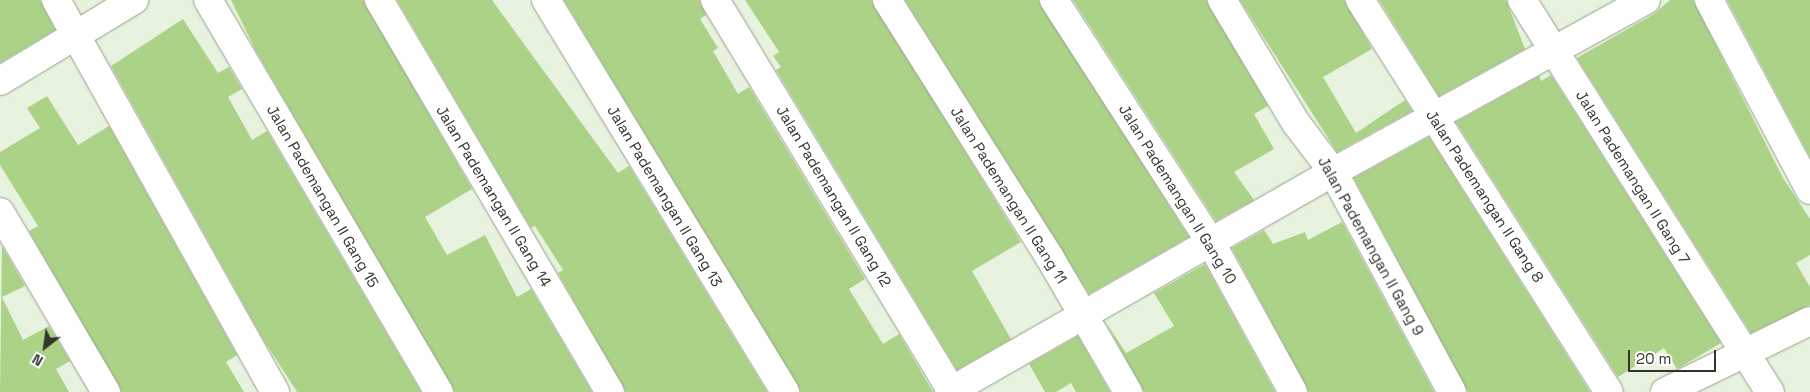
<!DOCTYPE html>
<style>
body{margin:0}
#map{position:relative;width:1810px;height:392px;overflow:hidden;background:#e7f3de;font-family:"Space Grotesk",sans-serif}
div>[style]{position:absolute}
.building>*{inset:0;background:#acd288}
.roads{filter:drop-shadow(0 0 1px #97a28e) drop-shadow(0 0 1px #97a28e)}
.street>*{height:28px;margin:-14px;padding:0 14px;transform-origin:14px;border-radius:14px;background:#fff}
.secondary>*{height:28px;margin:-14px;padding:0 14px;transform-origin:14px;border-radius:14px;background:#fff}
span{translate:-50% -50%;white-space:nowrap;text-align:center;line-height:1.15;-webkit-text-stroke:4.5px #fff;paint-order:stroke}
.street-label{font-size:15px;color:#31352d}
.north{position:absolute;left:20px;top:322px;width:50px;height:50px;-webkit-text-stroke:4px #fff;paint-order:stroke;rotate:210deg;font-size:14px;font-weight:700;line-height:20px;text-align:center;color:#31352d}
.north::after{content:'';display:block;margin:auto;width:18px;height:22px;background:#31352d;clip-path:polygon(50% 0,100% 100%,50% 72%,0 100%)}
.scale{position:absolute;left:1628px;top:350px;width:88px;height:22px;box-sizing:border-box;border:2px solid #31352d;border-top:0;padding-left:6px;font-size:15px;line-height:18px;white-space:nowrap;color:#31352d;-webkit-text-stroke:4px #fff;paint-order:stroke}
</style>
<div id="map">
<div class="building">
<i style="clip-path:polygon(0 0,40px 0,55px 30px,0 63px)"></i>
<i style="clip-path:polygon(231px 0,363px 0,472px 189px,425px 217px,447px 255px,485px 235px,517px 297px,531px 289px,592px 392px,455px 392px,256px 51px)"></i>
<i style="clip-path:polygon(397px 0,492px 0,618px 173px,629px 166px,767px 392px,626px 392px,558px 273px,563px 270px,535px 226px,531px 228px)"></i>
<i style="clip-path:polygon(564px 0,699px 0,706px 15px,700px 19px,718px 48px,713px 51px,738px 94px,749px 87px,865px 279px,849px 289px,883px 344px,899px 334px,933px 392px,801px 392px)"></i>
<i style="clip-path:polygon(745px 0,871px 0,1021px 242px,972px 271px,1011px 339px,957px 370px,776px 70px,781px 67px,773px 56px,779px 52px)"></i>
<i style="clip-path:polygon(905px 0,1038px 0,1189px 237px,1089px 294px)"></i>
<i style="clip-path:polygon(1073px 0,1206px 0,1268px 106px,1254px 114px,1274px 149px,1234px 172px,1254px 200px,1216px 221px)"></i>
<i style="clip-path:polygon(1240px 0,1344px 0,1372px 49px,1323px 77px,1356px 133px,1405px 100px,1412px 111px,1337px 152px)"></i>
<i style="clip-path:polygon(1379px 0,1506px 0,1525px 49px,1439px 96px)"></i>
<i style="clip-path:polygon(1670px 0,1693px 0,1783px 178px,1810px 219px,1810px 255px,1796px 263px,1810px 287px,1810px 305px,1751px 333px,1577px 58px,1654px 14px)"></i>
<i style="clip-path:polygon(1727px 0,1810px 0,1810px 157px)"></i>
<i style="clip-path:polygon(183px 19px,218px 73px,229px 67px,242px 89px,228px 97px,252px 140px,267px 131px,421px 392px,297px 392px,263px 339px,111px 66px)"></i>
<i style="clip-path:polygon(1551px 75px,1721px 343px,1677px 369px,1664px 348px,1618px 377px,1456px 122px,1539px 76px,1541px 81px)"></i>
<i style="clip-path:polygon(47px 96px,78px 145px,109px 126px,237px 355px,226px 362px,244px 392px,122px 392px,29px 231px,38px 226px,0 165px,0 152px,40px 128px,27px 108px)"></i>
<i style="clip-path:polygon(1429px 137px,1590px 392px,1468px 392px,1354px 178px)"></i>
<i style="clip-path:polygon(1342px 222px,1434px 392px,1309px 392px,1232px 248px,1264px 230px,1273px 244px,1305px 232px,1308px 240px)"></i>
<i style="clip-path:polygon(2px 246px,25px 286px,2px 297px,23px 340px,49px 326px,70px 361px,56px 369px,69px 392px,0 392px)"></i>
<i style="clip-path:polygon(1205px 264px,1275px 392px,1144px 392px,1105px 321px,1126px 353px,1174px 326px,1154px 293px)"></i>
<i style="clip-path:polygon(1078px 336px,1110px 392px,1076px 392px,1071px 383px,1056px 392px,1045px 392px,1029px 364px)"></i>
</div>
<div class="roads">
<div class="street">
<i style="left:56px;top:0;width:449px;rotate:60.8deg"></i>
<i style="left:208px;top:0;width:455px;rotate:59.5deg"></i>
<i style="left:379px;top:0;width:455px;rotate:59.5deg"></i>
<i style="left:546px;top:0;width:459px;rotate:58.6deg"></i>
<i style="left:715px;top:0;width:458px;rotate:58.8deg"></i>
<i style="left:887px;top:0;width:305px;rotate:57.7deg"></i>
<i style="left:1050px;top:258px;width:155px;rotate:59.8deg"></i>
<i style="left:1054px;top:0;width:287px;rotate:57.1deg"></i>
<i style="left:1210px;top:241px;width:172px;rotate:61.2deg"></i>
<i style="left:1222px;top:0;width:144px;rotate:59deg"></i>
<i style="left:1296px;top:123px;width:61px;rotate:52.9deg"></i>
<i style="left:1333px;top:172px;width:250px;rotate:61.6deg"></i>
<i style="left:1360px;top:0;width:464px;rotate:57.6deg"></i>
<i style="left:1522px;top:0;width:464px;rotate:57.7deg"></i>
<i style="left:1709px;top:0;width:215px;rotate:62deg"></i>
<i style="left:0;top:212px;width:209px;rotate:59.5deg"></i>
<i style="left:949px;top:392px;width:443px;rotate:-29.8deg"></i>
<i style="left:1333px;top:172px;width:357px;rotate:-28.8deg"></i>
<i style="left:1665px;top:392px;width:161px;rotate:-26.1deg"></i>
</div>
<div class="secondary">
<i style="left:0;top:81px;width:157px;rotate:-31.2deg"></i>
</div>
</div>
<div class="street-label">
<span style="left:1633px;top:177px;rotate:58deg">Jalan Pademangan II Gang 7</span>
<span style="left:1178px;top:194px;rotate:58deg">Jalan Pademangan II Gang 10</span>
<span style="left:1009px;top:195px;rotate:58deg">Jalan Pademangan II Gang 11</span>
<span style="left:323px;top:196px;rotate:60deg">Jalan Pademangan II Gang 15</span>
<span style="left:494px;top:196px;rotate:59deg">Jalan Pademangan II Gang 14</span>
<span style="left:665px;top:196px;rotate:59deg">Jalan Pademangan II Gang 13</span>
<span style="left:834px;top:196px;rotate:59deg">Jalan Pademangan II Gang 12</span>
<span style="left:1485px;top:196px;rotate:57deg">Jalan Pademangan II Gang 8</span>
<span style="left:1371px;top:246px;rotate:61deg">Jalan Pademangan II Gang 9</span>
</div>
<div class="north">N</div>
<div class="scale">20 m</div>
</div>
